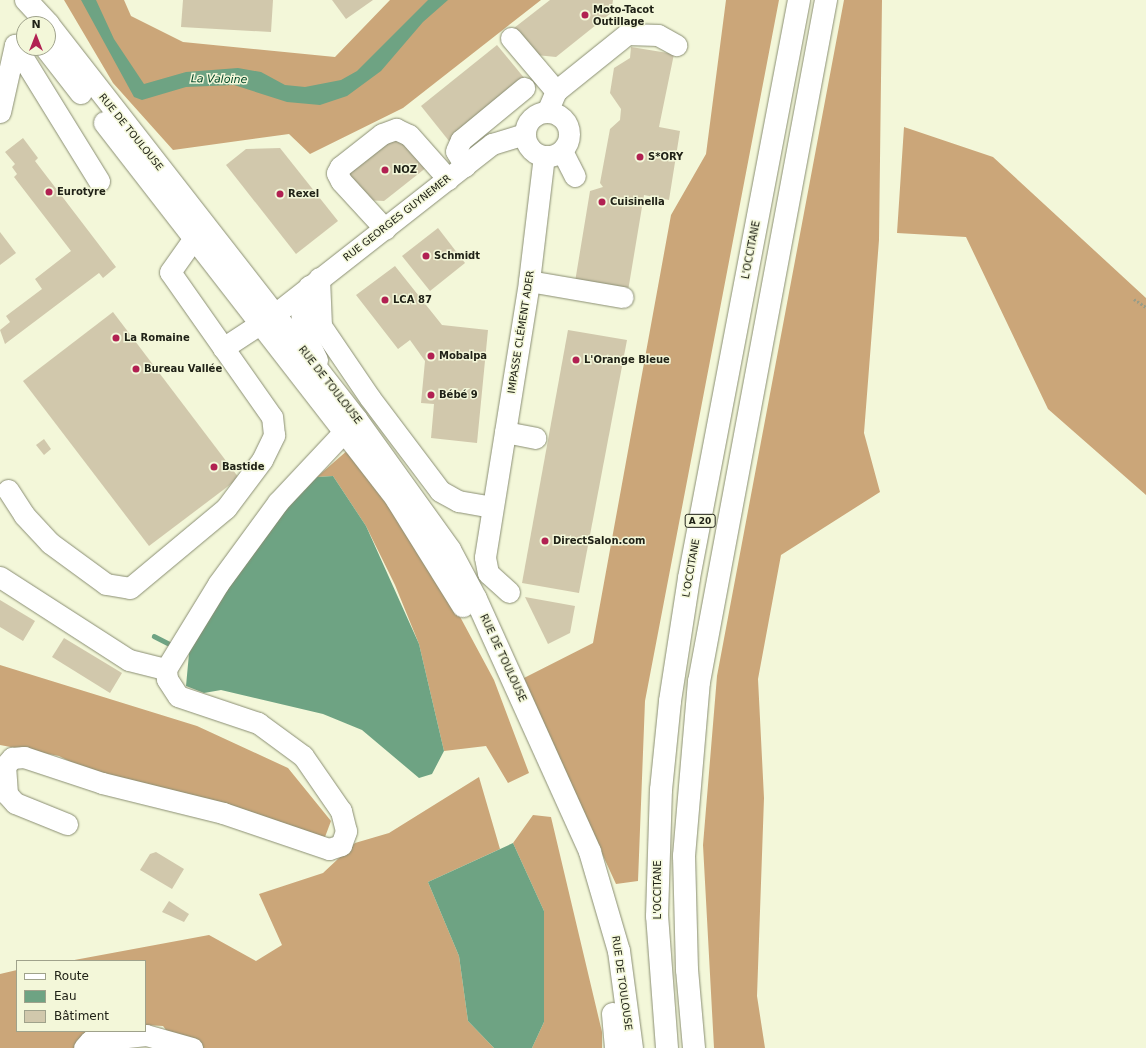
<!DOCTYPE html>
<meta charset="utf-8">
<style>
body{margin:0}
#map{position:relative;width:1146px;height:1048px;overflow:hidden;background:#f3f7d9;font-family:"DejaVu Sans",sans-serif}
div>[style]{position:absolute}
.forest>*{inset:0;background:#cba679}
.water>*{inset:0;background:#6ea383}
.stream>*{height:4.5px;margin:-2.25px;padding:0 2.25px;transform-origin:2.25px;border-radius:2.25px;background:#6ea383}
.building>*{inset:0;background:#d1c8ac}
.path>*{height:2.5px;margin-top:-1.25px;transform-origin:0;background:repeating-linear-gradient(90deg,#9a9d87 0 2px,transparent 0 4px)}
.roads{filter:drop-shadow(0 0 1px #8a8e73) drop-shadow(0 0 1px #8a8e73)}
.minor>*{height:21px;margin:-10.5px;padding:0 10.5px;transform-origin:10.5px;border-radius:10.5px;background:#fff}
.minor>.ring{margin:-10.5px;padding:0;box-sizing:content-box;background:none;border:21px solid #fff;border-radius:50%}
.major>*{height:22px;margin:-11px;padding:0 11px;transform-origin:11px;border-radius:11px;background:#fff}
.highway>*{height:22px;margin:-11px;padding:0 11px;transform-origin:11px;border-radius:11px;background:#fff}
.dots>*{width:11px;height:11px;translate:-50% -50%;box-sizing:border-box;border:2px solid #f3f7d9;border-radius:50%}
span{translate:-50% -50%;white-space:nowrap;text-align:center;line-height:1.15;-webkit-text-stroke:3px #f3f7d9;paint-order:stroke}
.shield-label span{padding:1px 3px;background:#f3f7d9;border:1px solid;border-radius:3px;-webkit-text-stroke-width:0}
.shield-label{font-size:9px;color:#202217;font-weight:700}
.poi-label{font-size:10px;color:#202217;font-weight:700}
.left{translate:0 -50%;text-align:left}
.street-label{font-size:10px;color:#202217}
.water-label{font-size:11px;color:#004728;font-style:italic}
.legend{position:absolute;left:16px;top:960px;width:130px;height:72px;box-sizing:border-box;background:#f3f7d9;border:1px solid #9fa28b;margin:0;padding:5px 7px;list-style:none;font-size:12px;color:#202217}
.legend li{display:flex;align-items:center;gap:8px;height:20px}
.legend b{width:20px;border:1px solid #9fa28b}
.north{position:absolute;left:16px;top:16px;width:40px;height:40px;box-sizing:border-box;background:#f3f7d9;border:1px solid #9fa28b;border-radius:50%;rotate:0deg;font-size:11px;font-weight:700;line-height:16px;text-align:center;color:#202217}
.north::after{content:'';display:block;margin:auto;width:14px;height:18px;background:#b12152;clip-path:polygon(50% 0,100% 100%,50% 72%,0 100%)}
</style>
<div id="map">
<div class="forest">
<i style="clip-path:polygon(64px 0,124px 0,131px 16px,183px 42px,335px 57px,390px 0,541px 0,403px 108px,310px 154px,289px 134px,173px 150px,113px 83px)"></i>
<i style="clip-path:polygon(726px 0,779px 0,645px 701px,638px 881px,616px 884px,522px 679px,593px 643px,671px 215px,706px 154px)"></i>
<i style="clip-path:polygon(844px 0,882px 0,879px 240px,864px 433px,880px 492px,781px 555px,758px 679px,764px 798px,757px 996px,765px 1048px,714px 1048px,703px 845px,717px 676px)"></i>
<i style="clip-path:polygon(904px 127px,993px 157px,1146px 298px,1146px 495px,1048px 409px,966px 237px,897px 233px)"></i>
<i style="clip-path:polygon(349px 449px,436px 572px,494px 680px,529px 773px,508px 783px,486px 746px,444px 751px,419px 644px,395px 585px,366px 526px,333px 476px,317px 477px)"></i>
<i style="clip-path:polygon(0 665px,197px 726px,288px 768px,331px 821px,325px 837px,98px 776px,59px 756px,0 745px)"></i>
<i style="clip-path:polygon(479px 777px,500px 849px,428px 882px,459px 956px,468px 1021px,494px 1048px,180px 1048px,163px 1026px,145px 1025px,145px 961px,69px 961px,209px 935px,256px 961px,282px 945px,259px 894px,323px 873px,355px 843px,389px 833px)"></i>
<i style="clip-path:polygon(533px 815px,551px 817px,602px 1032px,602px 1048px,532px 1048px,544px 1022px,544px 911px,513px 843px)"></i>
<i style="clip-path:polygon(17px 970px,17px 1031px,94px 1031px,94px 1048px,0 1048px,0 974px)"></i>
</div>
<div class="water">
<i style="clip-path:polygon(81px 0,96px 0,114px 39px,144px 84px,186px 72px,238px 68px,261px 72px,285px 85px,305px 87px,341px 80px,357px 71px,428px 0,448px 0,423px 22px,381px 71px,347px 96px,320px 105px,287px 102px,234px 85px,186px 87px,142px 100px,134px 97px)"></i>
<i style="clip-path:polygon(333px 476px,366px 526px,419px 644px,444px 751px,432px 774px,419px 778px,362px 730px,323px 714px,221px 690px,204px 693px,186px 686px,190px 643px,283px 511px,317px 477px)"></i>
<i style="clip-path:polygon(513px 843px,544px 911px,544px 1022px,532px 1048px,494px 1048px,468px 1021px,459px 956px,428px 882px)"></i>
</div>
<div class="stream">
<i style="left:154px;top:636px;width:22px;rotate:27deg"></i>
</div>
<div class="building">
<i style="clip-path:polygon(183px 0,273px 0,271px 32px,181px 27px)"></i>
<i style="clip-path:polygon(332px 0,373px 0,346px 19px)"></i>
<i style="clip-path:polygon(550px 0,613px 0,611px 13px,556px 57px,536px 55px,514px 28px)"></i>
<i style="clip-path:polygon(497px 45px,525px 79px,449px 141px,421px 106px)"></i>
<i style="clip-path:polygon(631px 47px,674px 54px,659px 127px,680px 131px,669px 200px,644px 195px,628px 291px,575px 282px,590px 191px,603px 187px,600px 183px,610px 129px,620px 120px,621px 109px,610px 93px,614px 68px,630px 58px)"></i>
<i style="clip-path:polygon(389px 137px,403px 138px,427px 167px,384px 201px,364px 200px,344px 174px)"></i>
<i style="clip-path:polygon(23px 138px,38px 158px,35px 161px,116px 267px,103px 278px,99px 273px,5px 344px,0 330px,10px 322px,6px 316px,42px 289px,35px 279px,71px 251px,14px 177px,17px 174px,12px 167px,15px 164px,5px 152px)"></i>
<i style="clip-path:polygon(280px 148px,338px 221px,296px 254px,226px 165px,246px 149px)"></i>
<i style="clip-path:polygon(438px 228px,465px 263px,430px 291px,402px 256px)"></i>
<i style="clip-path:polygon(0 232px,16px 253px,0 265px)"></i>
<i style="clip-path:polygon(395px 266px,442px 325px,488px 330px,477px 443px,431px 438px,434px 404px,421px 403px,425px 361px,410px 340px,398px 349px,356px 295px)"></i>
<i style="clip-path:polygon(113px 312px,239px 478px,149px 546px,23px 381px)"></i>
<i style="clip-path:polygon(568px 330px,627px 340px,579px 593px,522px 583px)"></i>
<i style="clip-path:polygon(44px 439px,51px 449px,44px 455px,36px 445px)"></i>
<i style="clip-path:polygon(525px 597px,575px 606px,570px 633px,548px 644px)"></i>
<i style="clip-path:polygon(0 600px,35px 621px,23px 641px,0 627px)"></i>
<i style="clip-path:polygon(64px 638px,122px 673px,110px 693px,52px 657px)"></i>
<i style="clip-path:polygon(156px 852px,184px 869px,172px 889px,140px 870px,150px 854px)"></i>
<i style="clip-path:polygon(169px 901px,189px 914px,184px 922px,162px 912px)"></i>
</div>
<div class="path">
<i style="left:1134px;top:299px;width:14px;rotate:34deg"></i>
</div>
<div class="roads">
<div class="minor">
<i style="left:511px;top:38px;width:70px;rotate:49.7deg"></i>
<i style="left:15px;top:45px;width:160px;rotate:58.3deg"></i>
<i class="ring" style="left:525px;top:112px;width:23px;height:23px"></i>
<i style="left:0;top:112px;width:69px;rotate:-77.4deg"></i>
<i style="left:547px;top:112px;width:23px;rotate:-67deg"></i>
<i style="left:556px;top:91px;width:91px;rotate:-38.8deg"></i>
<i style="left:627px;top:34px;width:31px;rotate:2deg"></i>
<i style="left:658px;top:35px;width:21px;rotate:29deg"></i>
<i style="left:562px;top:151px;width:28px;rotate:63deg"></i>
<i style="left:465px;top:166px;width:17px;rotate:-121deg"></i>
<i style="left:456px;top:151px;width:12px;rotate:-66deg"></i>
<i style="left:461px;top:140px;width:82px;rotate:-39.5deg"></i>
<i style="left:385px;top:229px;width:65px;rotate:-132.5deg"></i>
<i style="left:341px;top:181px;width:9px;rotate:-117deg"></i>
<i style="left:337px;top:173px;width:7px;rotate:-63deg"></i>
<i style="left:340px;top:167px;width:53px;rotate:-38.2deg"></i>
<i style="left:382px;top:134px;width:15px;rotate:-20deg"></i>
<i style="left:396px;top:129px;width:14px;rotate:25deg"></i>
<i style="left:409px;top:135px;width:59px;rotate:48.4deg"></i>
<i style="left:319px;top:278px;width:48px;rotate:87.6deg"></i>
<i style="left:321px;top:326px;width:87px;rotate:55.8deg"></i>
<i style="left:370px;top:398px;width:116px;rotate:53deg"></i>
<i style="left:440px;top:491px;width:21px;rotate:29deg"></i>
<i style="left:458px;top:501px;width:34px;rotate:10deg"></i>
<i style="left:529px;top:281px;width:95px;rotate:9.7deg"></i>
<i style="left:309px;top:286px;width:26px;rotate:108deg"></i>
<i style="left:301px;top:311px;width:20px;rotate:84deg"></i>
<i style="left:303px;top:331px;width:32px;rotate:64deg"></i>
<i style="left:223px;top:348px;width:62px;rotate:-33.2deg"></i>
<i style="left:275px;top:314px;width:276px;rotate:-38.1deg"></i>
<i style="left:492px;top:144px;width:34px;rotate:-17deg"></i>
<i style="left:505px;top:432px;width:31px;rotate:11deg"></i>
<i style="left:8px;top:490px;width:30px;rotate:57deg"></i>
<i style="left:24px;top:515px;width:38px;rotate:47deg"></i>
<i style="left:50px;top:543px;width:69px;rotate:36.2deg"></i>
<i style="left:106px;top:584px;width:24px;rotate:9deg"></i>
<i style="left:130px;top:588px;width:125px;rotate:-39.8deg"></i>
<i style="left:226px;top:508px;width:60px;rotate:-53.1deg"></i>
<i style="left:262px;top:460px;width:28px;rotate:-64deg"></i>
<i style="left:274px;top:435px;width:18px;rotate:-96deg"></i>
<i style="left:272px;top:417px;width:177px;rotate:-125.1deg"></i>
<i style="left:170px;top:272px;width:42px;rotate:-54.8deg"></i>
<i style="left:0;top:577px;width:153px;rotate:32.8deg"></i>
<i style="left:129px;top:660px;width:38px;rotate:14deg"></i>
<i style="left:166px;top:669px;width:100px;rotate:-58.5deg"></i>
<i style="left:218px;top:584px;width:102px;rotate:-53.8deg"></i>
<i style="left:278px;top:502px;width:114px;rotate:-46.8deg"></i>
<i style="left:509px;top:592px;width:28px;rotate:-138deg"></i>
<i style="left:488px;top:573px;width:16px;rotate:-101deg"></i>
<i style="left:485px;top:557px;width:279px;rotate:-80.9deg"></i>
<i style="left:529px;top:281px;width:126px;rotate:-83.2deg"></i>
<i style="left:67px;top:824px;width:56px;rotate:-158deg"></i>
<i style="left:15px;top:803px;width:12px;rotate:-132deg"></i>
<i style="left:7px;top:794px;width:28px;rotate:-94deg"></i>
<i style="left:5px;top:766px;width:11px;rotate:-49deg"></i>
<i style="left:12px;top:758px;width:12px;rotate:-5deg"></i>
<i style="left:24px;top:757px;width:82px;rotate:18.4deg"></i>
<i style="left:102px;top:783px;width:125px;rotate:13.9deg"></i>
<i style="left:223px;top:813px;width:112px;rotate:18.8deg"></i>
<i style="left:329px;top:849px;width:13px;rotate:-18deg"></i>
<i style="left:341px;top:845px;width:15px;rotate:-70deg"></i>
<i style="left:346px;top:831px;width:21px;rotate:-104deg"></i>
<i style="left:341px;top:811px;width:67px;rotate:-124.6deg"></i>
<i style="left:303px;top:756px;width:56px;rotate:-143.7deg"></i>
<i style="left:258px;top:723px;width:84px;rotate:-161.4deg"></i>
<i style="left:178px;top:696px;width:20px;rotate:-123deg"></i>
<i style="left:167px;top:679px;width:10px;rotate:-96deg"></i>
<i style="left:84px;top:1048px;width:9px;rotate:-49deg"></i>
<i style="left:90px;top:1041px;width:56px;rotate:-6.1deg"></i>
<i style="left:146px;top:1035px;width:48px;rotate:15.8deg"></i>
</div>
<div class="major">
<i style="left:26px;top:0;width:33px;rotate:47deg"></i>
<i style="left:48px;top:24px;width:501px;rotate:52.05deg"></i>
<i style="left:356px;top:419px;width:161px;rotate:54.3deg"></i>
<i style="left:450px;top:550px;width:55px;rotate:62deg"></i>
<i style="left:476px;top:599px;width:277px;rotate:65.7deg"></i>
<i style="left:590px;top:852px;width:103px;rotate:73.7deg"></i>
<i style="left:619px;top:951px;width:98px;rotate:82.4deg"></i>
<i style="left:46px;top:48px;width:57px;rotate:52.1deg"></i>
<i style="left:105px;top:123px;width:477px;rotate:52.2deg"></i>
<i style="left:397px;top:500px;width:125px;rotate:58.1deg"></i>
<i style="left:613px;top:1014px;width:34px;rotate:85deg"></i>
</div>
<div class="highway">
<i style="left:667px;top:1048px;width:132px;rotate:-94.3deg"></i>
<i style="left:657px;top:916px;width:126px;rotate:-88.2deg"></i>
<i style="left:661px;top:790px;width:89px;rotate:-84.2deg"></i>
<i style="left:670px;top:701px;width:124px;rotate:-81.2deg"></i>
<i style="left:689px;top:578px;width:588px;rotate:-79.22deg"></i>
<i style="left:694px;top:1048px;width:78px;rotate:-95.1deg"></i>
<i style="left:687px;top:970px;width:114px;rotate:-91.5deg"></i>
<i style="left:684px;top:856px;width:175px;rotate:-85.1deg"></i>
<i style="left:699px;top:682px;width:694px;rotate:-79.45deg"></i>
</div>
</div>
<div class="dots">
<i style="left:585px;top:15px;background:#b12152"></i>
<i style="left:640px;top:157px;background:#b12152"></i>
<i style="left:385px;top:170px;background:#b12152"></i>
<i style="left:49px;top:192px;background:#b12152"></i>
<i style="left:280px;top:194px;background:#b12152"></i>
<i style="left:602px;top:202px;background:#b12152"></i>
<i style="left:426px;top:256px;background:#b12152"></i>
<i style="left:385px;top:300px;background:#b12152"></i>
<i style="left:116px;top:338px;background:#b12152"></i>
<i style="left:431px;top:356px;background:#b12152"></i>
<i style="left:576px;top:360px;background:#b12152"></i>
<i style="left:136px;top:369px;background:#b12152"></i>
<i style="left:431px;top:395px;background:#b12152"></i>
<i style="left:214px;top:467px;background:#b12152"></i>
<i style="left:545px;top:541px;background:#b12152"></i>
</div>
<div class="shield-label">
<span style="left:700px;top:521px">A 20</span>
</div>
<div class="poi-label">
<span class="left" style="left:593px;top:15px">Moto-Tacot<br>Outillage</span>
<span class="left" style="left:648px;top:157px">S*ORY</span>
<span class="left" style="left:393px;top:170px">NOZ</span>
<span class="left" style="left:57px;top:192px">Eurotyre</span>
<span class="left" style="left:288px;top:194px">Rexel</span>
<span class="left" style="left:610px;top:202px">Cuisinella</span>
<span class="left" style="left:434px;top:256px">Schmidt</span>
<span class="left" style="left:393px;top:300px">LCA 87</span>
<span class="left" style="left:124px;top:338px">La Romaine</span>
<span class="left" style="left:439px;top:356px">Mobalpa</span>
<span class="left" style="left:584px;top:360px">L'Orange Bleue</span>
<span class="left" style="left:144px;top:369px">Bureau Vallée</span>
<span class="left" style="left:439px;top:395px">Bébé 9</span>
<span class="left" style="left:222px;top:467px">Bastide</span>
<span class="left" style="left:553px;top:541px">DirectSalon.com</span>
</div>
<div class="street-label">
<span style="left:131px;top:132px;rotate:51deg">RUE DE TOULOUSE</span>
<span style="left:397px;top:218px;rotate:-38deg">RUE GEORGES GUYNEMER</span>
<span style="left:751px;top:250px;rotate:-79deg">L'OCCITANE</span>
<span style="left:521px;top:332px;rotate:-81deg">IMPASSE CLÉMENT ADER</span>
<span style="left:330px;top:385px;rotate:52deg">RUE DE TOULOUSE</span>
<span style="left:691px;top:568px;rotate:-80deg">L'OCCITANE</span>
<span style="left:503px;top:658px;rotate:65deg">RUE DE TOULOUSE</span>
<span style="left:658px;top:890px;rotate:-90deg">L'OCCITANE</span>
<span style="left:622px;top:983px;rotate:82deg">RUE DE TOULOUSE</span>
</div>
<div class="water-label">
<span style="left:219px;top:80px;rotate:1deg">La Valoine</span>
</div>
<ul class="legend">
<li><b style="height:5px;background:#fff"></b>Route</li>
<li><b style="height:11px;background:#6ea383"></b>Eau</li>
<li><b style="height:11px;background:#d1c8ac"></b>Bâtiment</li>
</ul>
<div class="north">N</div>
</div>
